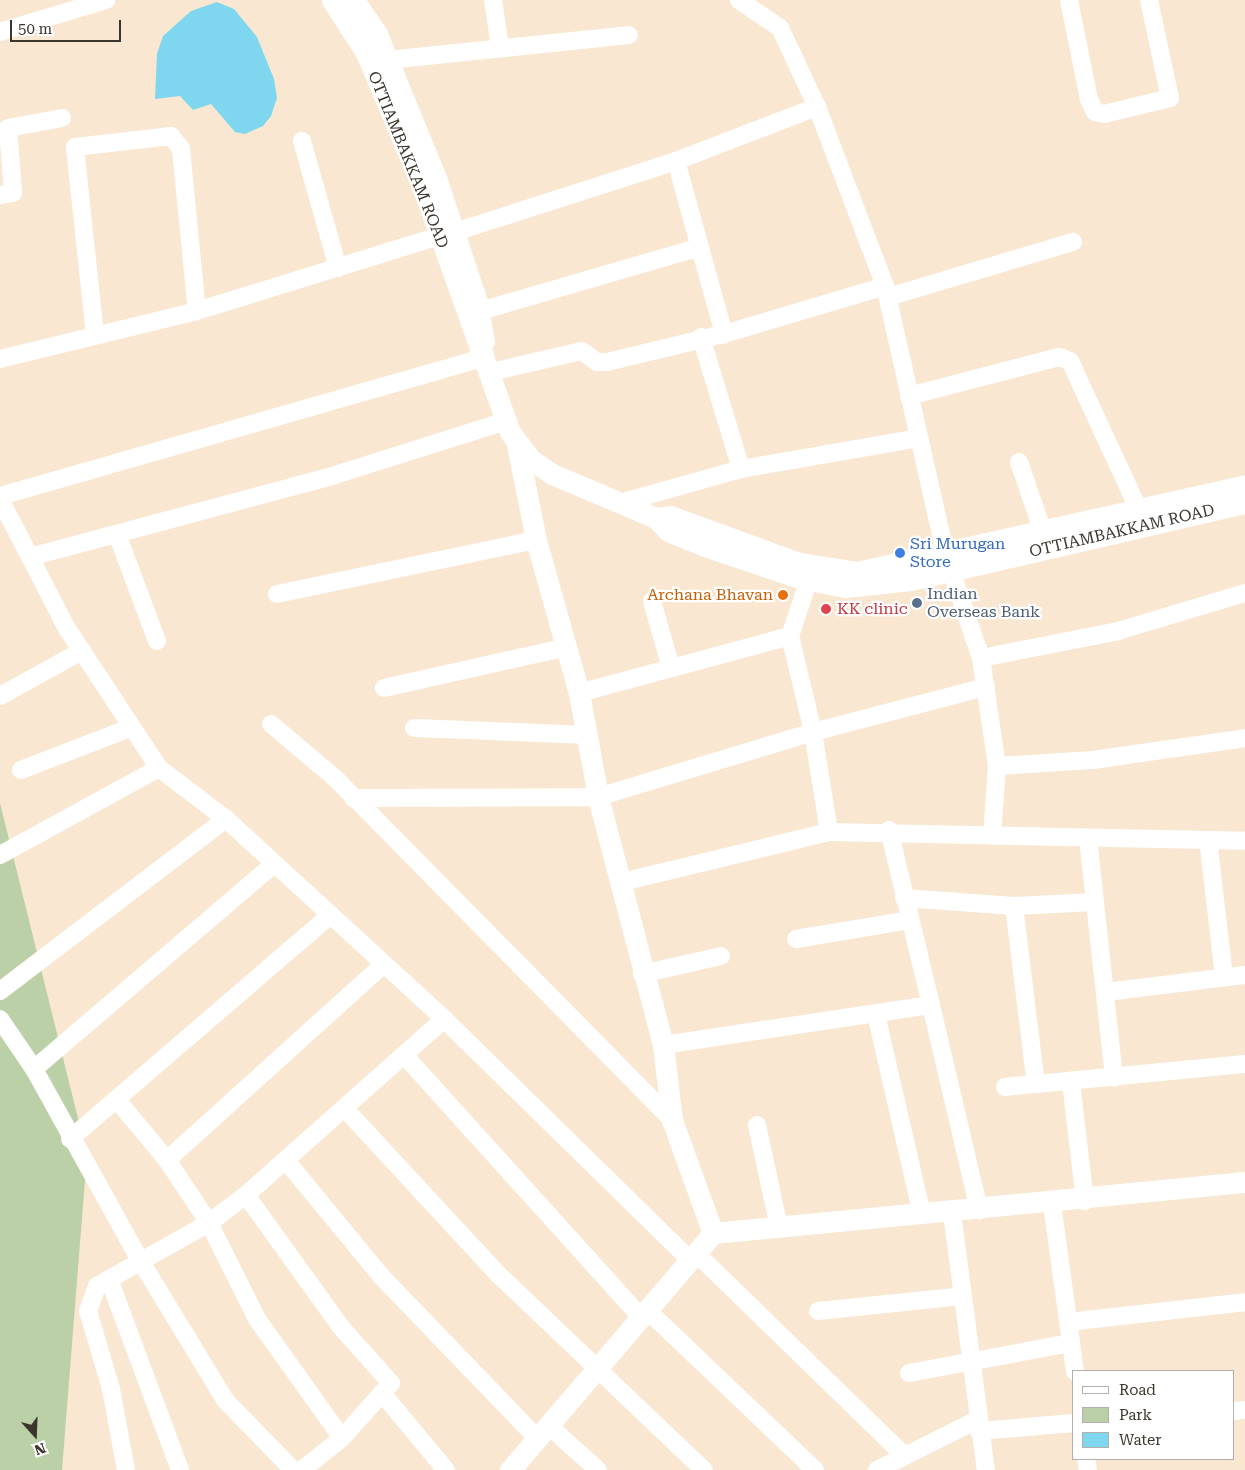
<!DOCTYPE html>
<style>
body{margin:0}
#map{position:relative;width:1245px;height:1470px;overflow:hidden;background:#f9e7d1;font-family:"Roboto Serif",serif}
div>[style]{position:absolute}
.green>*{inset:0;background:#bcd0a8}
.water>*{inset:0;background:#7ed7ee}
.minor>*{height:18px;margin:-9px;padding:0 9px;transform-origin:9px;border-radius:9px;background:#fff}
.tertiary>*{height:21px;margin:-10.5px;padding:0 10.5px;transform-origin:10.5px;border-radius:10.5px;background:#fff}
.dots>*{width:14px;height:14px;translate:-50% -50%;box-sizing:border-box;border:2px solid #fff;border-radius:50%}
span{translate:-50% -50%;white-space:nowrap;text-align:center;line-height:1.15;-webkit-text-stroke:4.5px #fff;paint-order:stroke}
.street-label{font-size:16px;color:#3c352d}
.shop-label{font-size:16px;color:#366cbe}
.left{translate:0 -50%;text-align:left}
.service-label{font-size:16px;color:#4e5e75}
.food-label{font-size:16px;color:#c56008}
.right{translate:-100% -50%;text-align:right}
.health-label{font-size:16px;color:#be3a42}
.legend{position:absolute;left:1072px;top:1370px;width:162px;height:90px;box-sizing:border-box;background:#fff;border:1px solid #b1aeab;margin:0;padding:6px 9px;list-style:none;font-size:15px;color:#3c352d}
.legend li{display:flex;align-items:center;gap:10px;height:25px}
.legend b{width:25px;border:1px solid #b1aeab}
.north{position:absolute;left:10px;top:1410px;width:50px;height:50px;-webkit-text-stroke:4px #fff;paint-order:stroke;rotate:160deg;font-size:14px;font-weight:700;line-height:20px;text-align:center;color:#3c352d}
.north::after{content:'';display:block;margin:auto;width:18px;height:22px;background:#3c352d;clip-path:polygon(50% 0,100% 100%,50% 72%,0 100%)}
.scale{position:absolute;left:10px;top:20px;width:111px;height:22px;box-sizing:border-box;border:2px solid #3c352d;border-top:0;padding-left:6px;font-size:15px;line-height:18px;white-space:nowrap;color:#3c352d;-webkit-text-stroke:4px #fff;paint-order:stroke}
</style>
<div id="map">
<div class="green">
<i style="clip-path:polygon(0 803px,87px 1155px,62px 1470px,0 1470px)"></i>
</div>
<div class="water">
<i style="clip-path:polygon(217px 2px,234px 9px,257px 37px,274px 79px,277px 98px,271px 116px,263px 126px,245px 134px,235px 132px,211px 104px,193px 110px,180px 96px,155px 99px,157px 54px,163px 36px,191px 11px)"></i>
</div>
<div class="minor">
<i style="left:493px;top:0;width:48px;rotate:81.5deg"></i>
<i style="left:739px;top:0;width:50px;rotate:34.3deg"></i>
<i style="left:780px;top:28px;width:87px;rotate:64.9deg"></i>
<i style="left:1069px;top:0;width:101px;rotate:78.6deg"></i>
<i style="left:1089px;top:99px;width:14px;rotate:65deg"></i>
<i style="left:1095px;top:112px;width:9px;rotate:13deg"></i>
<i style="left:1104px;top:114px;width:68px;rotate:-13.6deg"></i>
<i style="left:1170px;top:98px;width:100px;rotate:-102.1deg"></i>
<i style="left:0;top:32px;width:111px;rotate:-16.8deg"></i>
<i style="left:388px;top:60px;width:242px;rotate:-5.9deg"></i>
<i style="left:302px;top:141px;width:132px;rotate:74.2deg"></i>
<i style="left:676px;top:161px;width:180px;rotate:74.5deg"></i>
<i style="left:0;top:195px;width:13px;rotate:-9deg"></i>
<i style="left:13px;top:193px;width:65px;rotate:-94.4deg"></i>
<i style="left:8px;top:128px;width:55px;rotate:-10.5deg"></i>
<i style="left:455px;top:232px;width:232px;rotate:-17.8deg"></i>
<i style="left:676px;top:161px;width:151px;rotate:-21deg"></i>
<i style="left:817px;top:107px;width:191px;rotate:69.2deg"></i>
<i style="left:885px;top:286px;width:274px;rotate:77.3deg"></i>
<i style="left:945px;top:553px;width:111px;rotate:71.1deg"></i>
<i style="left:981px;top:658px;width:109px;rotate:81.6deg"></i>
<i style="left:997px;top:766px;width:70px;rotate:94.1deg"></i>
<i style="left:888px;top:297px;width:193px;rotate:-16.6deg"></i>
<i style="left:480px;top:311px;width:229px;rotate:-16.2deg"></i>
<i style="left:95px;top:335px;width:189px;rotate:-96.1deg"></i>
<i style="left:75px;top:147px;width:97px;rotate:-6.5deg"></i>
<i style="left:171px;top:136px;width:16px;rotate:52deg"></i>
<i style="left:181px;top:149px;width:163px;rotate:84.4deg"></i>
<i style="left:701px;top:337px;width:138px;rotate:73.1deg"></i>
<i style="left:0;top:359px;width:203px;rotate:-13.7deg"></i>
<i style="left:197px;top:311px;width:254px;rotate:-17.2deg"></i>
<i style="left:491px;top:372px;width:93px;rotate:-13deg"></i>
<i style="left:582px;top:351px;width:19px;rotate:36deg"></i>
<i style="left:597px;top:362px;width:10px"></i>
<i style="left:607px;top:362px;width:120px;rotate:-13.5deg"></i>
<i style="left:724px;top:334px;width:168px;rotate:-16.6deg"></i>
<i style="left:909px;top:396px;width:155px;rotate:-14.6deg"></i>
<i style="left:1059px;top:357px;width:12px;rotate:20deg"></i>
<i style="left:1070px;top:361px;width:162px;rotate:65.2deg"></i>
<i style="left:1019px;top:462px;width:71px;rotate:71.1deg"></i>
<i style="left:0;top:496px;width:505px;rotate:-15.96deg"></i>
<i style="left:0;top:499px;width:144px;rotate:62.7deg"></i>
<i style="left:66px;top:627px;width:169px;rotate:56.6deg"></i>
<i style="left:159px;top:768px;width:84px;rotate:37.3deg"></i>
<i style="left:226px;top:819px;width:296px;rotate:42.5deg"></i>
<i style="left:444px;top:1019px;width:344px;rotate:44.4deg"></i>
<i style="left:620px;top:503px;width:126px;rotate:-15.7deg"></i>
<i style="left:741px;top:469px;width:180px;rotate:-9.9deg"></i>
<i style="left:117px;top:534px;width:114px;rotate:69.5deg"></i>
<i style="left:30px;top:557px;width:316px;rotate:-15deg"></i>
<i style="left:335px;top:475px;width:179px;rotate:-17.5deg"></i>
<i style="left:813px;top:567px;width:73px;rotate:108.4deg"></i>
<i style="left:790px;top:636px;width:99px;rotate:76.5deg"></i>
<i style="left:813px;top:732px;width:101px;rotate:80.9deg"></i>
<i style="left:277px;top:594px;width:265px;rotate:-11.8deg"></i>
<i style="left:652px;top:601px;width:70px;rotate:74.2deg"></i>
<i style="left:981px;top:658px;width:140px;rotate:-11.1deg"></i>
<i style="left:1118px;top:631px;width:133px;rotate:-16.7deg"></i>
<i style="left:384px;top:688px;width:188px;rotate:-12.6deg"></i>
<i style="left:579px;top:693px;width:219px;rotate:-15.1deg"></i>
<i style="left:0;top:696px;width:94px;rotate:-28.8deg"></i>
<i style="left:271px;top:724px;width:84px;rotate:40.2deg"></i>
<i style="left:335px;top:778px;width:480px;rotate:45.4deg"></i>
<i style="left:414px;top:728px;width:173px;rotate:2.3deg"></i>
<i style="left:997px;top:766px;width:96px;rotate:-3.6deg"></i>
<i style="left:1093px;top:760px;width:154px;rotate:-8.2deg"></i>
<i style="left:21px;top:770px;width:117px;rotate:-21.1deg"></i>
<i style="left:353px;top:798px;width:245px;rotate:-0.2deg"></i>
<i style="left:598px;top:797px;width:225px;rotate:-16.8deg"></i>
<i style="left:813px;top:732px;width:179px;rotate:-14.6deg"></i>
<i style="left:1088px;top:838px;width:241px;rotate:83.8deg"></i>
<i style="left:1208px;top:840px;width:138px;rotate:83.3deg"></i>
<i style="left:0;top:855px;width:181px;rotate:-28.7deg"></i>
<i style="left:622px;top:882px;width:213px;rotate:-13.6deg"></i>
<i style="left:829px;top:832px;width:416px;rotate:1.2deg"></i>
<i style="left:904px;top:898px;width:110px;rotate:4.2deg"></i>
<i style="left:1014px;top:906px;width:179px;rotate:83deg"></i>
<i style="left:1036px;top:1084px;width:210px;rotate:-5.5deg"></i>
<i style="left:1014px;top:906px;width:79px;rotate:-2.9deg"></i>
<i style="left:796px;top:939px;width:115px;rotate:-9.5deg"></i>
<i style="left:642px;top:974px;width:81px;rotate:-12.8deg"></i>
<i style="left:0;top:991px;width:284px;rotate:-37.3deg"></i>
<i style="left:1106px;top:992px;width:140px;rotate:-7deg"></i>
<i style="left:931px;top:1005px;width:211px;rotate:76.8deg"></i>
<i style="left:876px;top:1014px;width:206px;rotate:77.1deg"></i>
<i style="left:0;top:1019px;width:60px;rotate:55.8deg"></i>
<i style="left:34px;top:1069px;width:218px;rotate:61deg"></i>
<i style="left:140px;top:1260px;width:164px;rotate:58.7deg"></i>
<i style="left:225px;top:1400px;width:98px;rotate:45.8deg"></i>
<i style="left:663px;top:1045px;width:271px;rotate:-8.5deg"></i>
<i style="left:931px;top:1005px;width:180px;rotate:-103.5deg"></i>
<i style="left:405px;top:1056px;width:352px;rotate:47.9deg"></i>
<i style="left:34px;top:1069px;width:316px;rotate:-40.5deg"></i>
<i style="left:1071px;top:1082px;width:120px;rotate:83.3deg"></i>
<i style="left:1005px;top:1087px;width:31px;rotate:-6deg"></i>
<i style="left:117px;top:1100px;width:78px;rotate:50.2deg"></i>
<i style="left:167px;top:1160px;width:76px;rotate:56.3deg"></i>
<i style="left:209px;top:1223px;width:107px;rotate:63.4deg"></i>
<i style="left:257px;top:1319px;width:146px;rotate:54.5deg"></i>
<i style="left:346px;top:1110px;width:225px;rotate:47.2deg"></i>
<i style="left:499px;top:1275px;width:283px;rotate:43.6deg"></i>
<i style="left:757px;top:1125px;width:105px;rotate:77.9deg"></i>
<i style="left:70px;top:1139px;width:342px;rotate:-40.7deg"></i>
<i style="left:167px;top:1160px;width:291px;rotate:-42.1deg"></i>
<i style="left:288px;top:1163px;width:146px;rotate:50.5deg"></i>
<i style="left:381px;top:1276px;width:225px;rotate:46.1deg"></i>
<i style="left:246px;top:1195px;width:161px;rotate:54.3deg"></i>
<i style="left:340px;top:1326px;width:76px;rotate:48.2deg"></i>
<i style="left:391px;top:1383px;width:74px;rotate:131.7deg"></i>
<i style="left:342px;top:1438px;width:51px;rotate:141.3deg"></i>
<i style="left:1052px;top:1204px;width:169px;rotate:82.2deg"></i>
<i style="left:952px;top:1213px;width:259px;rotate:82.5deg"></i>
<i style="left:696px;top:1253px;width:291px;rotate:44.2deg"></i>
<i style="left:109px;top:1279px;width:204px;rotate:69.6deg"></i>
<i style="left:647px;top:1310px;width:232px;rotate:43.6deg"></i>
<i style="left:818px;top:1311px;width:145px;rotate:-5.9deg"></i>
<i style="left:1068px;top:1322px;width:178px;rotate:-6.4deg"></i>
<i style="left:909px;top:1373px;width:165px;rotate:-10.5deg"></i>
<i style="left:382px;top:1393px;width:100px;rotate:50.3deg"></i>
<i style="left:1234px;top:1411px;width:11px;rotate:-5deg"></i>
<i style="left:548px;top:1425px;width:67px;rotate:42deg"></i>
<i style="left:979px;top:1431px;width:95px;rotate:-4.8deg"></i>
<i style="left:1086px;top:1459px;width:11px;rotate:80deg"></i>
<i style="left:126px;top:1470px;width:82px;rotate:-100.5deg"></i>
<i style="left:111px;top:1389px;width:81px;rotate:-106.4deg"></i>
<i style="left:88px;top:1311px;width:27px;rotate:-70deg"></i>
<i style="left:97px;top:1286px;width:129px;rotate:-29.4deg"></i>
<i style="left:209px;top:1223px;width:46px;rotate:-37.1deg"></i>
<i style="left:246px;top:1195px;width:265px;rotate:-41.6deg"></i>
<i style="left:877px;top:1470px;width:112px;rotate:-26.6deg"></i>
</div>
<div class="tertiary">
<i style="left:332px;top:0;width:63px;rotate:57.3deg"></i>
<i style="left:366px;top:53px;width:147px;rotate:67.1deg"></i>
<i style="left:423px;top:188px;width:259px;rotate:70.4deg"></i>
<i style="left:510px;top:432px;width:34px;rotate:53deg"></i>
<i style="left:530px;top:459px;width:27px;rotate:34deg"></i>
<i style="left:552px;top:474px;width:113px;rotate:22.9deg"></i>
<i style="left:656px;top:518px;width:18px;rotate:47deg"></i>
<i style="left:668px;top:531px;width:40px;rotate:22deg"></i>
<i style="left:705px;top:546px;width:99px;rotate:18.8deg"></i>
<i style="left:799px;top:578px;width:47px;rotate:11.1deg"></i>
<i style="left:845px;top:587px;width:66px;rotate:-6.1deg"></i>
<i style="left:911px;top:580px;width:343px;rotate:-13deg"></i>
<i style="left:354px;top:0;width:41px;rotate:55.9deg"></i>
<i style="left:377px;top:34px;width:156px;rotate:67.7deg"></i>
<i style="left:436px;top:178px;width:131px;rotate:71.7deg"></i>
<i style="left:477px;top:302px;width:40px;rotate:80deg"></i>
<i style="left:517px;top:445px;width:97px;rotate:78.7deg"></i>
<i style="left:536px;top:540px;width:159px;rotate:74.3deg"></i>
<i style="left:579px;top:693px;width:106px;rotate:79.6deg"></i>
<i style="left:598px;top:797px;width:256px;rotate:75.3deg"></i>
<i style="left:663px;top:1045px;width:76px;rotate:83.2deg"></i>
<i style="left:672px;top:1120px;width:120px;rotate:70.1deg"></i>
<i style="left:656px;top:518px;width:14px;rotate:-8deg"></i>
<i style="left:670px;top:516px;width:137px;rotate:20deg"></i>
<i style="left:799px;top:563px;width:59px;rotate:8.8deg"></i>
<i style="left:857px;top:572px;width:398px;rotate:-12.6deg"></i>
<i style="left:510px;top:1470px;width:312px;rotate:-49.4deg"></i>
<i style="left:713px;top:1233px;width:534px;rotate:-5.48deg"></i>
</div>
<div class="dots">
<i style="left:900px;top:553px;background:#3f7fe0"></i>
<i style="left:783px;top:595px;background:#e8710a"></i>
<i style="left:917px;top:603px;background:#5c6f8a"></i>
<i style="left:826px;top:609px;background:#e0444e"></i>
</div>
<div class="street-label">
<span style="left:408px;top:160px;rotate:68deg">OTTIAMBAKKAM ROAD</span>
<span style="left:1122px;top:531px;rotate:-13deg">OTTIAMBAKKAM ROAD</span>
</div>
<div class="shop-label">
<span class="left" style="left:910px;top:553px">Sri Murugan<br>Store</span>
</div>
<div class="service-label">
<span class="left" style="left:927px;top:603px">Indian<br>Overseas Bank</span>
</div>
<div class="food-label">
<span class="right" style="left:773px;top:595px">Archana Bhavan</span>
</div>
<div class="health-label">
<span class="left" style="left:837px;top:609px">KK clinic</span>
</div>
<ul class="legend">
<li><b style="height:6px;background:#fff"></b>Road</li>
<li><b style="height:14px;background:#bcd0a8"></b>Park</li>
<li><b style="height:14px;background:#7ed7ee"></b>Water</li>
</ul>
<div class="north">N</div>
<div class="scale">50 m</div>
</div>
